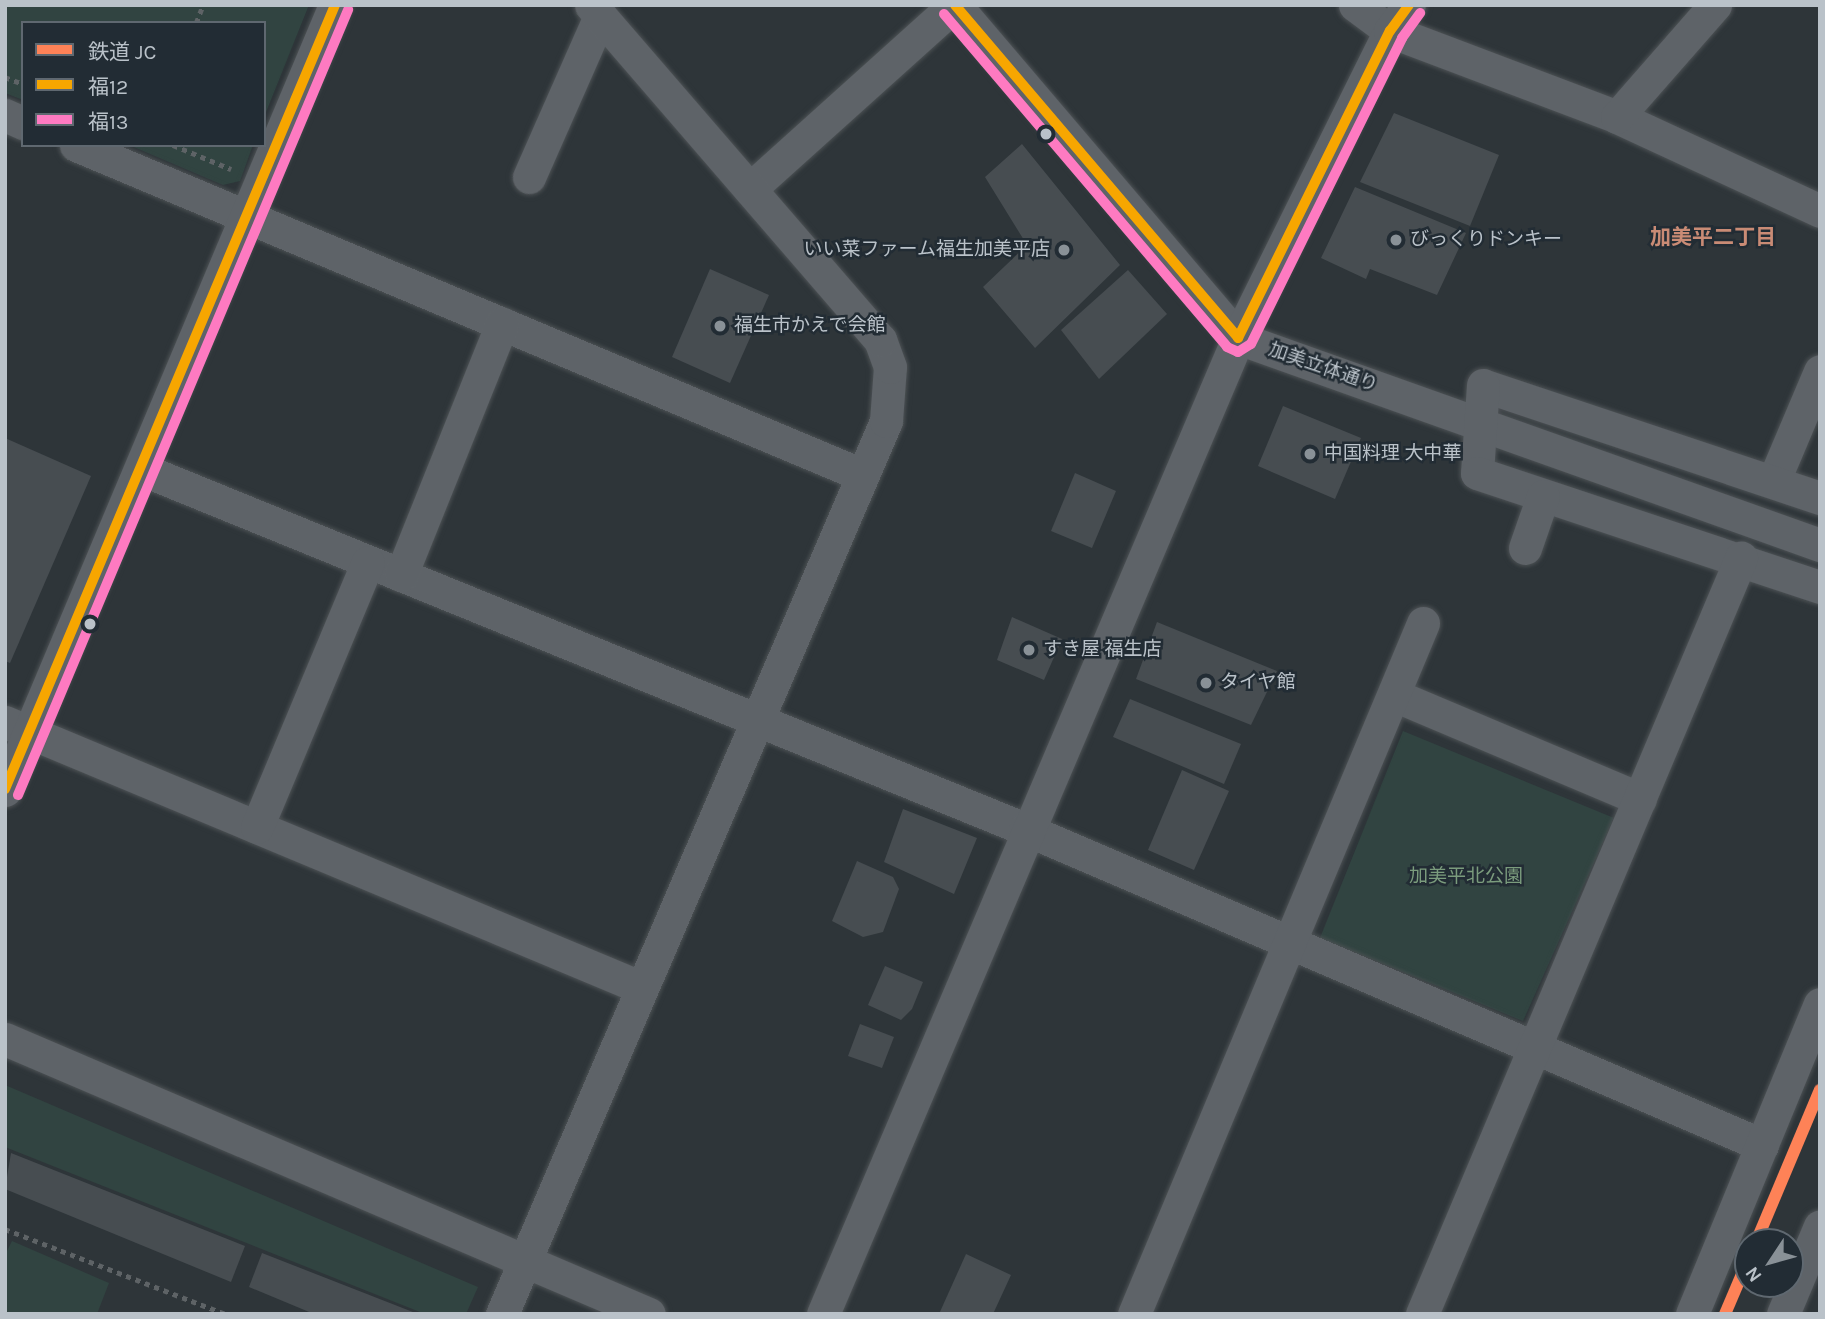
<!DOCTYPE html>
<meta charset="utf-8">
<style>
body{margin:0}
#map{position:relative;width:1825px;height:1319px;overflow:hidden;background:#2e3539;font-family:Karla,"Noto Sans JP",sans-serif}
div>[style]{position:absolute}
.green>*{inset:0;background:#314441}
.building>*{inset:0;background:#474d51}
.path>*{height:4.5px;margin-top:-2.25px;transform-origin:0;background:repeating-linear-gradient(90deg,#5e6366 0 5px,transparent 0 10px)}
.roads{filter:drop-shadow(0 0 2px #4c5154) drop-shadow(0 0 2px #4c5154)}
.minor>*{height:33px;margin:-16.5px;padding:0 16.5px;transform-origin:16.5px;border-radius:16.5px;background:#5e6368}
.bus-1>*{height:10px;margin:-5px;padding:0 5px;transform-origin:5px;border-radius:5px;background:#f7a600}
.bus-2>*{height:10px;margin:-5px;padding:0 5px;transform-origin:5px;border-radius:5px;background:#fe7ac1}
.rail-1>*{height:12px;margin:-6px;padding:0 6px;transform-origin:6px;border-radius:6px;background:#fe8257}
.dots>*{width:19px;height:19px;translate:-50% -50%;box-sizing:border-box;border:4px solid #222c34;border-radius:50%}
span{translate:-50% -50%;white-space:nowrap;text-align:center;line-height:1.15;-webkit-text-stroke:5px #222c34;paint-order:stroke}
.poi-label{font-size:19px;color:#bac2c9}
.left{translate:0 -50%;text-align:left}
.right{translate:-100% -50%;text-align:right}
.street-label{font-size:19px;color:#bac2c9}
.park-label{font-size:19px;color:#7b9c7d}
.neighbourhood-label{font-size:21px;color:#c98b75;font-weight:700}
.frame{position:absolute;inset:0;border:7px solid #bac2c9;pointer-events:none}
.legend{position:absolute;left:21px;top:21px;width:245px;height:126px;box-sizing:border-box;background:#222c34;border:2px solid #5f6870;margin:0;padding:9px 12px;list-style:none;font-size:21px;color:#bac2c9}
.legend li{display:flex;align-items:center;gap:14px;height:35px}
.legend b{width:35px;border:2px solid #5f6870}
.north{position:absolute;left:1734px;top:1228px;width:70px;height:70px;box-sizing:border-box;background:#222c34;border:2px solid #5f6870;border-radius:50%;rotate:234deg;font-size:19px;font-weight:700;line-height:28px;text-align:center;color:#bac2c9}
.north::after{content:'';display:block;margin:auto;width:24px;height:32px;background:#899197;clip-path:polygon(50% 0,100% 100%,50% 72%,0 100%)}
</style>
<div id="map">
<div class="green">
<i style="clip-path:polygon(5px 5px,309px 5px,264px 117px,264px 23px,23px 23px,23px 100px,5px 93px)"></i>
<i style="clip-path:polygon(129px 145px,253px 145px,240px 181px,223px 185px)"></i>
<i style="clip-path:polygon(1403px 731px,1614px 818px,1523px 1021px,1320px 938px)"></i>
<i style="clip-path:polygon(5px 1085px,478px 1287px,466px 1314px,425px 1314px,5px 1147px)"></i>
<i style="clip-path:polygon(12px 1241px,109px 1283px,97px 1314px,5px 1314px,5px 1255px)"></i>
</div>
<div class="building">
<i style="clip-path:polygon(1394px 113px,1499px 155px,1470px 226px,1360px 182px)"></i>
<i style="clip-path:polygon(1022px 144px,1120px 265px,1035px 348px,983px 287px,1027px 245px,985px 177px)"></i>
<i style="clip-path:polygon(1355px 187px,1466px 233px,1437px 295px,1370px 269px,1366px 279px,1321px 258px)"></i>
<i style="clip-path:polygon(710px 269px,769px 295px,730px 383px,672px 357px)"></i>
<i style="clip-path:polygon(1128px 270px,1167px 314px,1099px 379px,1061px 330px)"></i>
<i style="clip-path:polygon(1283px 406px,1361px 438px,1335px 499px,1258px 466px)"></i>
<i style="clip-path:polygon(5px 438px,91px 476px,10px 663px,5px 661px)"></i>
<i style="clip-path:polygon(1075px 473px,1116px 491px,1092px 548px,1051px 531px)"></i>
<i style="clip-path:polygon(1012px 617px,1062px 639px,1044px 680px,997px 660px)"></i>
<i style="clip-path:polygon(1157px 622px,1277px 671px,1251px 725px,1136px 679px)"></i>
<i style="clip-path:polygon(1130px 699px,1241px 744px,1224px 784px,1113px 737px)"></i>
<i style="clip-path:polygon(1182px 770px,1229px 791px,1194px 870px,1148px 850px)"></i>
<i style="clip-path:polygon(903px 809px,977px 838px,954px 894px,884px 862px)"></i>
<i style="clip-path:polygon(857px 861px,893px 877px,899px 889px,883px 932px,863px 937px,832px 921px)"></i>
<i style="clip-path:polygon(885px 966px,923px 982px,912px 1009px,901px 1020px,868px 1005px)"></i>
<i style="clip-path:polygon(860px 1024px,894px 1037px,882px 1068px,848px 1056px)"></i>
<i style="clip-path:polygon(11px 1153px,245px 1246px,231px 1282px,5px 1189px)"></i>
<i style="clip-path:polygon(262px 1253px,418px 1314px,314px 1314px,249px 1287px)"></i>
<i style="clip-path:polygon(966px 1254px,1011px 1275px,993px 1314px,939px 1314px)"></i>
</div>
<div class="path">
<i style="left:196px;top:23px;width:19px;rotate:-69deg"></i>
<i style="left:5px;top:77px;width:19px;rotate:21deg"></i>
<i style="left:173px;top:145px;width:63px;rotate:22.5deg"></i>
<i style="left:5px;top:1229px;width:236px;rotate:21.1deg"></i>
</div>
<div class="roads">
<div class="minor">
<i style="left:955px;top:5px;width:437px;rotate:49.6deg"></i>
<i style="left:1238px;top:338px;width:618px;rotate:19.58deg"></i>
<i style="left:1355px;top:5px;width:44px;rotate:36.6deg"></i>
<i style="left:1390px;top:31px;width:243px;rotate:20.7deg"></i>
<i style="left:1617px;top:117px;width:224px;rotate:24.8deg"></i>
<i style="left:5px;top:115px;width:20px;rotate:24deg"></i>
<i style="left:1617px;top:117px;width:149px;rotate:-48.8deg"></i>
<i style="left:76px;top:145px;width:850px;rotate:22.77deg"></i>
<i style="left:529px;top:177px;width:176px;rotate:-66.2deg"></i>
<i style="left:750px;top:189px;width:275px;rotate:-42deg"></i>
<i style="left:141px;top:469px;width:954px;rotate:22.16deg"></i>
<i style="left:1025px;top:829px;width:802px;rotate:23.21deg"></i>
<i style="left:1774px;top:480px;width:118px;rotate:-67.1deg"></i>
<i style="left:1820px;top:498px;width:355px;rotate:-161.5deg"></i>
<i style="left:1483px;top:385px;width:88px;rotate:93.9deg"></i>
<i style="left:1477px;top:473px;width:361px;rotate:18.4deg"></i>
<i style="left:1525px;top:548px;width:55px;rotate:-70.9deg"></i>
<i style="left:401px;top:575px;width:271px;rotate:-68.1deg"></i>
<i style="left:1394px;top:695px;width:267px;rotate:22.9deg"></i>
<i style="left:5px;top:722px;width:688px;rotate:22.65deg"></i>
<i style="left:5px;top:790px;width:852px;rotate:-67.2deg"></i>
<i style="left:257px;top:827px;width:287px;rotate:-67.3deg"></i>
<i style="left:5px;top:1039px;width:700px;rotate:23.12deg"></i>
<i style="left:502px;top:1314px;width:972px;rotate:-66.73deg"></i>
<i style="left:886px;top:421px;width:54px;rotate:-85.8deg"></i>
<i style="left:890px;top:367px;width:29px;rotate:-110deg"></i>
<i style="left:880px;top:340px;width:442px;rotate:-130.8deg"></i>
<i style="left:823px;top:1314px;width:1061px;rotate:-66.96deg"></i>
<i style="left:1238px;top:338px;width:343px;rotate:-63.7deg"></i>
<i style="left:1390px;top:31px;width:32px;rotate:-54deg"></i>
<i style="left:1134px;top:1314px;width:749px;rotate:-67.3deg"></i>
<i style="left:1422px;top:1314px;width:821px;rotate:-67.12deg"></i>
<i style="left:1692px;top:1314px;width:335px;rotate:-67.6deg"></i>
<i style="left:1783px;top:1314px;width:95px;rotate:-67.2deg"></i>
</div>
</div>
<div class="bus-1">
<i style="left:955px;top:5px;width:437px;rotate:49.6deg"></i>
<i style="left:1238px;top:338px;width:343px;rotate:-63.7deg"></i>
<i style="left:1390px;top:31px;width:32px;rotate:-54deg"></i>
<i style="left:5px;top:789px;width:851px;rotate:-67.17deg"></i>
</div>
<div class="bus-2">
<i style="left:944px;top:14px;width:437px;rotate:49.6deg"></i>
<i style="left:1227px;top:347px;width:12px;rotate:24deg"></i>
<i style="left:1238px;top:352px;width:15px;rotate:-32deg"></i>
<i style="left:1251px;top:344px;width:341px;rotate:-63.7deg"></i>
<i style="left:1402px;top:38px;width:31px;rotate:-54deg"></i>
<i style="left:18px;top:795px;width:852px;rotate:-67.2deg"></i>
</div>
<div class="rail-1">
<i style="left:1756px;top:1242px;width:165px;rotate:-67.2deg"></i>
<i style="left:1725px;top:1314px;width:59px;rotate:-66.9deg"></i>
</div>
<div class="dots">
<i style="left:1046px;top:134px;background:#bac2c9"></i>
<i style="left:1396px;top:240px;background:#899197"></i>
<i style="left:1064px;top:250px;background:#899197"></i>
<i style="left:720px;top:326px;background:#899197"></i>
<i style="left:1310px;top:454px;background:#899197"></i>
<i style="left:90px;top:624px;background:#bac2c9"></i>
<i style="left:1029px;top:650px;background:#899197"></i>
<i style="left:1206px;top:683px;background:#899197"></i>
</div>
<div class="poi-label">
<span class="left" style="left:1410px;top:240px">びっくりドンキー</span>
<span class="right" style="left:1050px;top:250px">いい菜ファーム福生加美平店</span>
<span class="left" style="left:734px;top:326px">福生市かえで会館</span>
<span class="left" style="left:1324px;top:454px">中国料理 大中華</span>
<span class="left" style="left:1043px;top:650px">すき屋 福生店</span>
<span class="left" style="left:1220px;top:683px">タイヤ館</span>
</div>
<div class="street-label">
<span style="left:1323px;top:368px;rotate:19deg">加美立体通り</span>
</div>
<div class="park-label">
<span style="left:1466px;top:877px">加美平北公園</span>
</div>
<div class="neighbourhood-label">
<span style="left:1713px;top:237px">加美平二丁目</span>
</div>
<div class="frame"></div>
<ul class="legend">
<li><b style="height:9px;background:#fe8257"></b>鉄道 JC</li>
<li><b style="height:9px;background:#f7a600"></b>福12</li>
<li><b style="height:9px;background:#fe7ac1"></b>福13</li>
</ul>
<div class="north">N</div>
</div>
